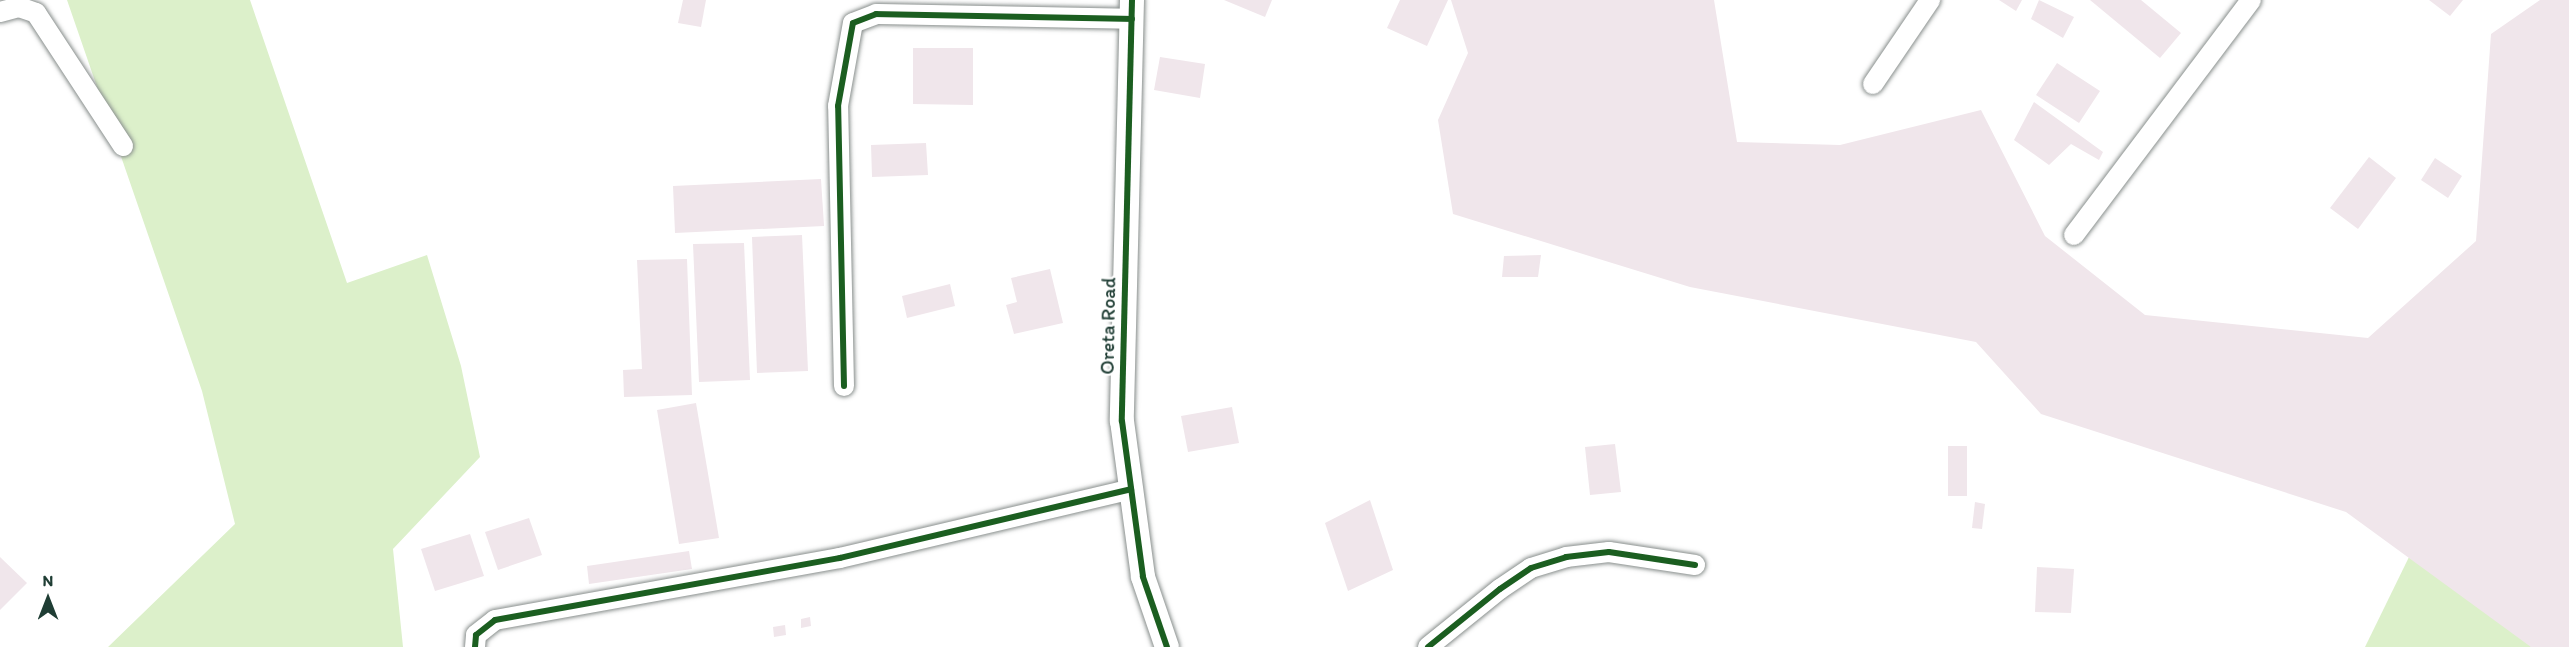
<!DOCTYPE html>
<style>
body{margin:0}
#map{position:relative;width:2569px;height:647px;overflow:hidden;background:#fff;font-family:Itim,sans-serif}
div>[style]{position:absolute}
.green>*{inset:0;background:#dcf0ca}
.building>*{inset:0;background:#f0e6eb}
.roads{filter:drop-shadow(0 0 2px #898f8d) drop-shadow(0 0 2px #898f8d)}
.minor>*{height:20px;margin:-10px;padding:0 10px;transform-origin:10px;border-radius:10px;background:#fff}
.tertiary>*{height:24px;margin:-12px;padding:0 12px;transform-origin:12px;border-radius:12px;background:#fff}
.cycleway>*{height:6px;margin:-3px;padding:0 3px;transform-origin:3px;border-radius:3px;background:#1b5e20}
span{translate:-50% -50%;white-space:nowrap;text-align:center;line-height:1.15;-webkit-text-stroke:4.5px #fff;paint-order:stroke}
.street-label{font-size:20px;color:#1f3d34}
.north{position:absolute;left:18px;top:569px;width:60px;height:60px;-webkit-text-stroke:4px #fff;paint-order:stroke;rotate:0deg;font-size:16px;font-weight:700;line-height:24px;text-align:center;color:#1f3d34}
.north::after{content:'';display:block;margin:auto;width:21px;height:27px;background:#1f3d34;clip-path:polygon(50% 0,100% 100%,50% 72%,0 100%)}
</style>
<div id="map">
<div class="green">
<i style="clip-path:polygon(67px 0,250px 0,347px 283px,427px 255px,461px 366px,480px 457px,393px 549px,403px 647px,108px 647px,235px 524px,202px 391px)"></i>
<i style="clip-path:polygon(2409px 557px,2530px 644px,2531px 647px,2365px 647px)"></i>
</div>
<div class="building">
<i style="clip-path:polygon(683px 0,706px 0,701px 27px,678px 23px)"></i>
<i style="clip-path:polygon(1224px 0,1272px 0,1265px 17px)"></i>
<i style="clip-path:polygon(1400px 0,1448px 0,1427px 46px,1387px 28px)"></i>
<i style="clip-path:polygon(1451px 0,1714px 0,1737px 142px,1840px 145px,1981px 110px,2045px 236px,2145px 315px,2368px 338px,2476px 241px,2491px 34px,2540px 0,2569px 0,2569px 647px,2531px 647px,2346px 512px,2041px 414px,1976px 342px,1690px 287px,1453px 214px,1438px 120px,1468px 53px)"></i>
<i style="clip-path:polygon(1999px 0,2022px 0,2016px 11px)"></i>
<i style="clip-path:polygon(2039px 0,2074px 17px,2063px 38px,2031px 19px)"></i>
<i style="clip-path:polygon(2090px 0,2141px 0,2181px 33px,2160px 58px)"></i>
<i style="clip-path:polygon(2429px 0,2463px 0,2450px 16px)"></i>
<i style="clip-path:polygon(913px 48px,973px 48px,973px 105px,913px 104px)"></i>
<i style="clip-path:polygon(1160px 57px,1205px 64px,1200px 98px,1154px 90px)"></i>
<i style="clip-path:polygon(2057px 63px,2100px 91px,2079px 123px,2036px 95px)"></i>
<i style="clip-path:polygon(2034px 102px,2103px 152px,2099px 160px,2071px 144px,2049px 165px,2014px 140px)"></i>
<i style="clip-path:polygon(926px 143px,928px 175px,872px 177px,871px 145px)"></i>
<i style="clip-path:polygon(2369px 157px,2396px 178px,2358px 229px,2330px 208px)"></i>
<i style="clip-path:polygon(2435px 158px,2462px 176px,2448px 198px,2421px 180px)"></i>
<i style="clip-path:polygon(821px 179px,824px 226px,675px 233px,673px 186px)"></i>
<i style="clip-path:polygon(802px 235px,808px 371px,757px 373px,752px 237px)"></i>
<i style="clip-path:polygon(744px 243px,750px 380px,699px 382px,693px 244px)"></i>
<i style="clip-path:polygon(1541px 255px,1538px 277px,1502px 277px,1504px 256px)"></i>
<i style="clip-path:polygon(687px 259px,692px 395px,624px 397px,623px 370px,642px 369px,637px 260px)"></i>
<i style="clip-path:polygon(1050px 269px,1063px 323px,1014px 334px,1006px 305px,1017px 302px,1011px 278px)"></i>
<i style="clip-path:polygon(950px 284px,955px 306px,907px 318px,902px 296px)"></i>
<i style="clip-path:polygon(696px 403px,719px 538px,679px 544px,657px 410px)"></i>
<i style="clip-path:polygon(1232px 407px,1239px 443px,1188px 452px,1181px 416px)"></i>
<i style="clip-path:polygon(1615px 444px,1621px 492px,1590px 495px,1585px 447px)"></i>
<i style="clip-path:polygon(1948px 446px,1967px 446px,1967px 496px,1948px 496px)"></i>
<i style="clip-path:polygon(1370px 500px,1393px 570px,1348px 591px,1325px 523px)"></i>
<i style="clip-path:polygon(1975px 502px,1985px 504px,1982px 529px,1972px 528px)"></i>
<i style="clip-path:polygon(529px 518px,542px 555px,498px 570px,485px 532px)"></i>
<i style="clip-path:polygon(470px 534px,484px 576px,435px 591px,421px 549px)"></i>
<i style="clip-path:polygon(689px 551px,692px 569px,589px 584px,587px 566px)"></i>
<i style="clip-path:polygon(0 557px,27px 583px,0 610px)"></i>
<i style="clip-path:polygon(2037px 567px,2074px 569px,2071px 613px,2035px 612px)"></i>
<i style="clip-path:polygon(810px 617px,811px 626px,801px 628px,801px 619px)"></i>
<i style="clip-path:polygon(785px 625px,786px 635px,774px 637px,773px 627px)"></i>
</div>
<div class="roads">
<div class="minor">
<i style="left:0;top:12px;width:20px;rotate:-15deg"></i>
<i style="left:19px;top:7px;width:18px;rotate:19deg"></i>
<i style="left:36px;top:13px;width:159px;rotate:56.8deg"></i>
<i style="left:1873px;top:84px;width:102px;rotate:-55.8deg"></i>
<i style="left:2074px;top:235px;width:294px;rotate:-53deg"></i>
<i style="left:844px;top:386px;width:280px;rotate:-91.2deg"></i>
<i style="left:838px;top:106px;width:84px;rotate:-79.8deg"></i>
<i style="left:853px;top:23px;width:25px;rotate:-21deg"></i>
<i style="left:876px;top:14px;width:256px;rotate:1.1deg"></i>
<i style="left:475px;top:647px;width:12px;rotate:-85deg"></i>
<i style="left:476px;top:635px;width:24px;rotate:-38deg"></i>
<i style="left:495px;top:620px;width:351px;rotate:-10.2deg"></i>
<i style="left:840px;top:558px;width:299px;rotate:-13.3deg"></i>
<i style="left:1428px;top:647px;width:92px;rotate:-38.9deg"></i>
<i style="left:1500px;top:589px;width:37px;rotate:-34deg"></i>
<i style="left:1531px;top:568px;width:37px;rotate:-17deg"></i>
<i style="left:1566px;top:557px;width:43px;rotate:-6.6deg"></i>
<i style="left:1609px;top:552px;width:87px;rotate:8.6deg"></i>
</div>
<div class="tertiary">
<i style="left:1132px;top:0;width:421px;rotate:91.4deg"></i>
<i style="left:1122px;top:421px;width:157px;rotate:82.3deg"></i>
<i style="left:1143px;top:577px;width:74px;rotate:71.1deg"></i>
</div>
</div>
<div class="cycleway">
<i style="left:1132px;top:0;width:421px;rotate:91.4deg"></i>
<i style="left:1122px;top:421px;width:157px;rotate:82.3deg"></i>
<i style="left:1143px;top:577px;width:74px;rotate:71.1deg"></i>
<i style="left:844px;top:386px;width:280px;rotate:-91.2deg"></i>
<i style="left:838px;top:106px;width:84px;rotate:-79.8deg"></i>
<i style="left:853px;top:23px;width:25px;rotate:-21deg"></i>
<i style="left:876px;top:14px;width:256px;rotate:1.1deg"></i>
<i style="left:475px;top:647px;width:12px;rotate:-85deg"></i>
<i style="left:476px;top:635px;width:24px;rotate:-38deg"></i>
<i style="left:495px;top:620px;width:351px;rotate:-10.2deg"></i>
<i style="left:840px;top:558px;width:299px;rotate:-13.3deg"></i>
<i style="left:1428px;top:647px;width:92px;rotate:-38.9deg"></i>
<i style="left:1500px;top:589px;width:37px;rotate:-34deg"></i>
<i style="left:1531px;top:568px;width:37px;rotate:-17deg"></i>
<i style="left:1566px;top:557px;width:43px;rotate:-6.6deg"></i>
<i style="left:1609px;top:552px;width:87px;rotate:8.6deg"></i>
</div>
<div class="street-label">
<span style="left:1108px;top:326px;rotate:-89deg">Oreta Road</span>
</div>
<div class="north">N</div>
</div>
